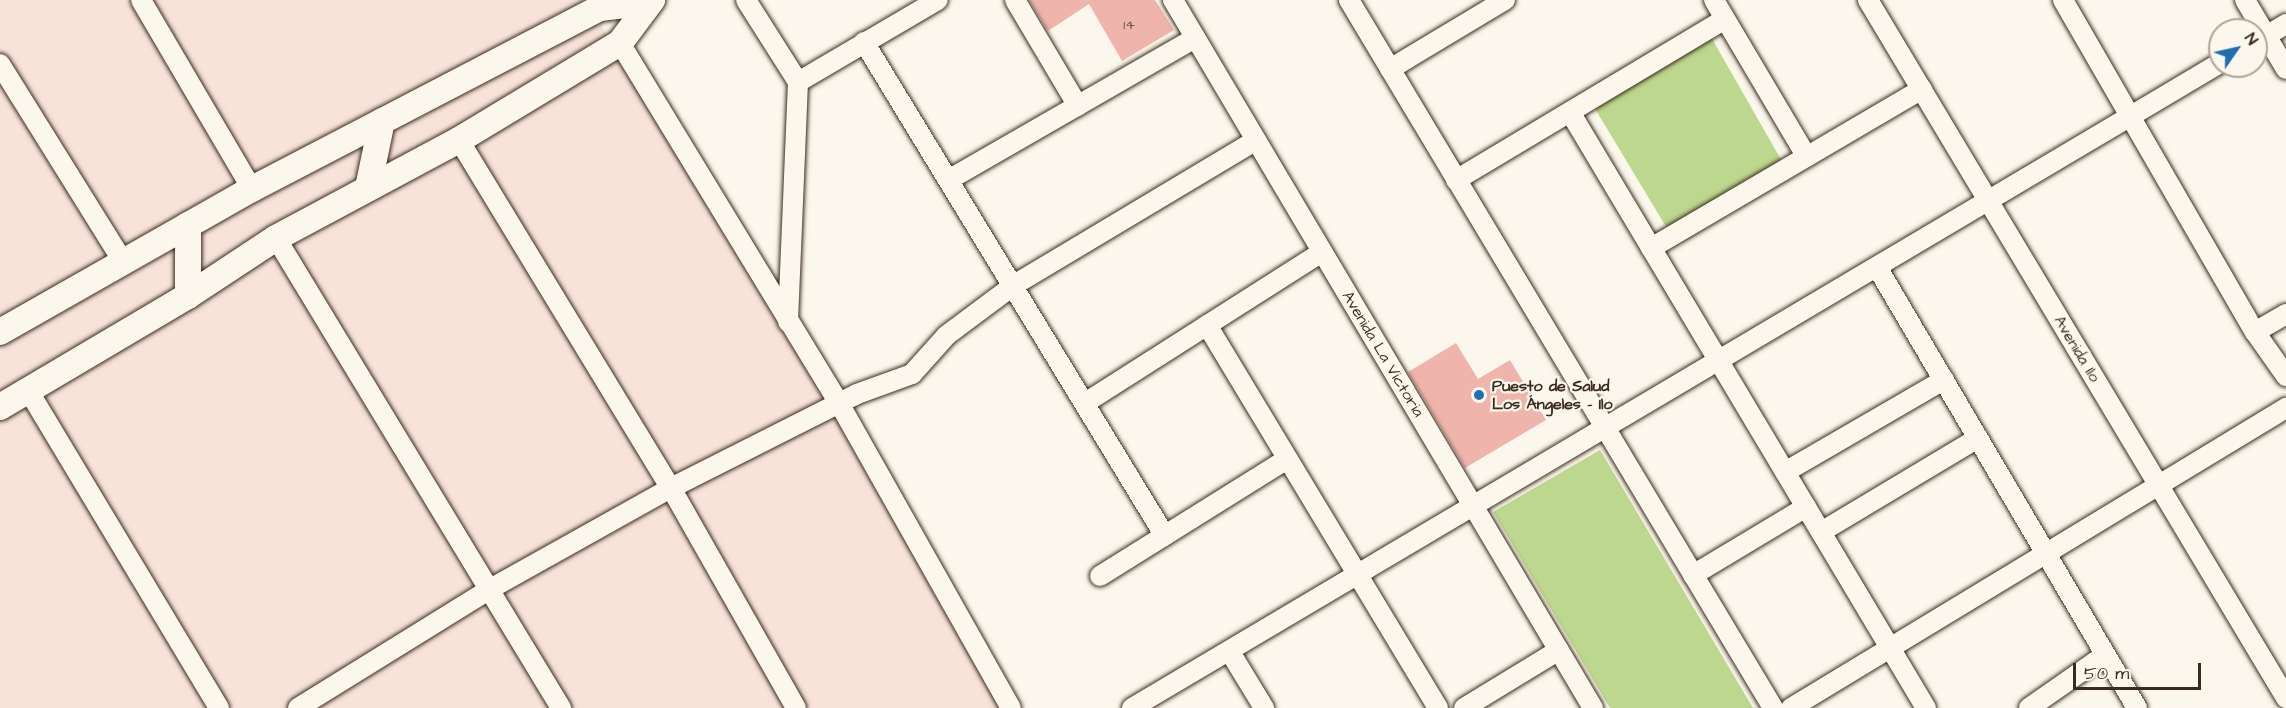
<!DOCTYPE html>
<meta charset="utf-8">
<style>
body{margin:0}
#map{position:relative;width:2286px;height:708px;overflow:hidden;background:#fbf7ec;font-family:"Architects Daughter",sans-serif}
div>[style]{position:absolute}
.built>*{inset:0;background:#f7e3d9}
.green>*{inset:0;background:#bed78e}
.building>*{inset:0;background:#efb5ac}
.roads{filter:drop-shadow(0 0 2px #3b2a1e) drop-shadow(0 0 2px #3b2a1e)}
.minor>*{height:20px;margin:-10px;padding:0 10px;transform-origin:10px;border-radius:10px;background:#fbf7ec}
.tertiary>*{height:26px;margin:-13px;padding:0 13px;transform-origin:13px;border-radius:13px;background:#fbf7ec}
.dots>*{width:16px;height:16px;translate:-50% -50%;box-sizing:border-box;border:3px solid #fbf7ec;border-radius:50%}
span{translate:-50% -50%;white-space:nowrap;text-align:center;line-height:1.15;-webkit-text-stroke:4.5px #fbf7ec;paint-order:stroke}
.number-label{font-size:14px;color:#684d42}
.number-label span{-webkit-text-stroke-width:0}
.street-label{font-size:16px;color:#3b2a1e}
.poi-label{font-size:16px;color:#3b2a1e;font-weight:700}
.left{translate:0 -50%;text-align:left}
.north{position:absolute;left:2208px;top:18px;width:60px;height:60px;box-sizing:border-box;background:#fbf7ec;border:2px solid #aea59a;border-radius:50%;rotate:56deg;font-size:16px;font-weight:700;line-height:24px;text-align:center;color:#3b2a1e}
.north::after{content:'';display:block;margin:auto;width:21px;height:27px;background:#1f6fb2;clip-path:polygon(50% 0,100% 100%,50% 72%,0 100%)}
.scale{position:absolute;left:2073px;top:663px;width:128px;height:27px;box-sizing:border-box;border:3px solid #3b2a1e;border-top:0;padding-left:8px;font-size:18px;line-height:21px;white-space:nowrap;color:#3b2a1e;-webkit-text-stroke:4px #fbf7ec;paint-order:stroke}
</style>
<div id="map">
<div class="built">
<i style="clip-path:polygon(0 0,586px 0,1010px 708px,0 708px)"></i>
</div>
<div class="green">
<i style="clip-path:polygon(1711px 37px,1783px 163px,1668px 230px,1594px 107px)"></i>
<i style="clip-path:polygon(1600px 450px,1753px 708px,1610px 708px,1493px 512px)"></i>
</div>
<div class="building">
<i style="clip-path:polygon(1029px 0,1155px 0,1174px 30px,1122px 61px,1089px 4px,1048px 31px)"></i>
<i style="clip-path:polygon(1456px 343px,1478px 379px,1510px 360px,1546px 420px,1465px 468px,1408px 372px)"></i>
</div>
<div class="roads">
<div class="minor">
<i style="left:141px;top:0;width:219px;rotate:59.6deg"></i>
<i style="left:746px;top:0;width:97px;rotate:57.6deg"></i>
<i style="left:798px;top:82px;width:240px;rotate:92.4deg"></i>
<i style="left:1015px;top:0;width:123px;rotate:59.3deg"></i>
<i style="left:1173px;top:0;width:823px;rotate:59.32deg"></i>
<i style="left:1349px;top:0;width:825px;rotate:59.08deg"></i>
<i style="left:1714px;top:0;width:182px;rotate:59.4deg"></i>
<i style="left:1868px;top:0;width:814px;rotate:59.08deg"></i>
<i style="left:2063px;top:0;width:384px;rotate:60deg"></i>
<i style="left:2255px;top:332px;width:54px;rotate:54.8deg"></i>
<i style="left:2245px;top:0;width:80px;rotate:59.3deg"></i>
<i style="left:864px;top:42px;width:578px;rotate:58.65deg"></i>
<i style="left:2256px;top:42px;width:35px;rotate:-31deg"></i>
<i style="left:620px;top:43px;width:421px;rotate:58.7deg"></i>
<i style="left:839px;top:403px;width:350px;rotate:60.6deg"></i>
<i style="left:0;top:64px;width:234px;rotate:58.1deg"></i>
<i style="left:1390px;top:69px;width:134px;rotate:-31deg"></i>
<i style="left:798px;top:82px;width:162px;rotate:-30.4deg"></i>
<i style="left:1570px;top:112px;width:694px;rotate:59.15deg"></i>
<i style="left:459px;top:140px;width:407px;rotate:58.7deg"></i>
<i style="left:671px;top:488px;width:253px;rotate:60.4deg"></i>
<i style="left:950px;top:179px;width:283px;rotate:-29.9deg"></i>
<i style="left:1456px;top:180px;width:313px;rotate:-30.9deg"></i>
<i style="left:276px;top:238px;width:550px;rotate:58.77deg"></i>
<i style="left:1651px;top:248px;width:314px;rotate:-30.4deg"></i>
<i style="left:1877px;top:267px;width:512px;rotate:59.48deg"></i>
<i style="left:1207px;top:325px;width:447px;rotate:58.9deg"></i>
<i style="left:2255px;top:332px;width:36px;rotate:-30deg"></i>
<i style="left:28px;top:390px;width:371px;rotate:59deg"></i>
<i style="left:1085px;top:403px;width:281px;rotate:-32.5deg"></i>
<i style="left:1785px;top:472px;width:184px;rotate:-30.1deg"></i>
<i style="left:1821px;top:532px;width:183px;rotate:-30.9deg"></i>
<i style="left:1693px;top:575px;width:132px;rotate:-31deg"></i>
<i style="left:1100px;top:576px;width:221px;rotate:-32deg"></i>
<i style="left:1230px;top:652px;width:66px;rotate:58.7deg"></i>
<i style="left:298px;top:708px;width:226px;rotate:-31.8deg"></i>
<i style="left:490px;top:589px;width:207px;rotate:-29.2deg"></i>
<i style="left:671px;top:488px;width:208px;rotate:-26.8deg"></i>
<i style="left:857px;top:394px;width:59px;rotate:-20deg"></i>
<i style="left:912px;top:374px;width:52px;rotate:-48.1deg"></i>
<i style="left:947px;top:335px;width:84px;rotate:-36.7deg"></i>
<i style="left:1014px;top:285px;width:282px;rotate:-30.9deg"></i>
<i style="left:1132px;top:708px;width:1265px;rotate:-30.66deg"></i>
<i style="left:1464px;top:708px;width:111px;rotate:-31.4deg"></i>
<i style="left:1791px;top:708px;width:579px;rotate:-31.22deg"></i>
<i style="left:2029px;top:708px;width:93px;rotate:-34.9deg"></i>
</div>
<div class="tertiary">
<i style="left:368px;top:188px;width:68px;rotate:-78.2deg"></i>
<i style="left:188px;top:225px;width:71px;rotate:90deg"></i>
<i style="left:0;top:332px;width:290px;rotate:-29.6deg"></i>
<i style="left:252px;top:189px;width:392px;rotate:-27.5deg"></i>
<i style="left:600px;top:8px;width:50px;rotate:-6.8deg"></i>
<i style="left:0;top:407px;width:218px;rotate:-30.6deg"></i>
<i style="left:188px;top:296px;width:105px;rotate:-33.4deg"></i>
<i style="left:276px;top:238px;width:208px;rotate:-28.2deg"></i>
<i style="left:459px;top:140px;width:188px;rotate:-31.1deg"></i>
<i style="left:620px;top:43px;width:54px;rotate:-53.3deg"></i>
</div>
</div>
<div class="dots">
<i style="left:1479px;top:395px;background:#1f6fb2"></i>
</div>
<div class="number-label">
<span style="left:1129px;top:25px">14</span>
</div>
<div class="street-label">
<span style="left:2077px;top:349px;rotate:59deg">Avenida Ilo</span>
<span style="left:1383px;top:354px;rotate:59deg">Avenida La Victoria</span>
</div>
<div class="poi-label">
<span class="left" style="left:1492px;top:395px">Puesto de Salud<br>Los Ángeles - Ilo</span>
</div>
<div class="north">N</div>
<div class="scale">50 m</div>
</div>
